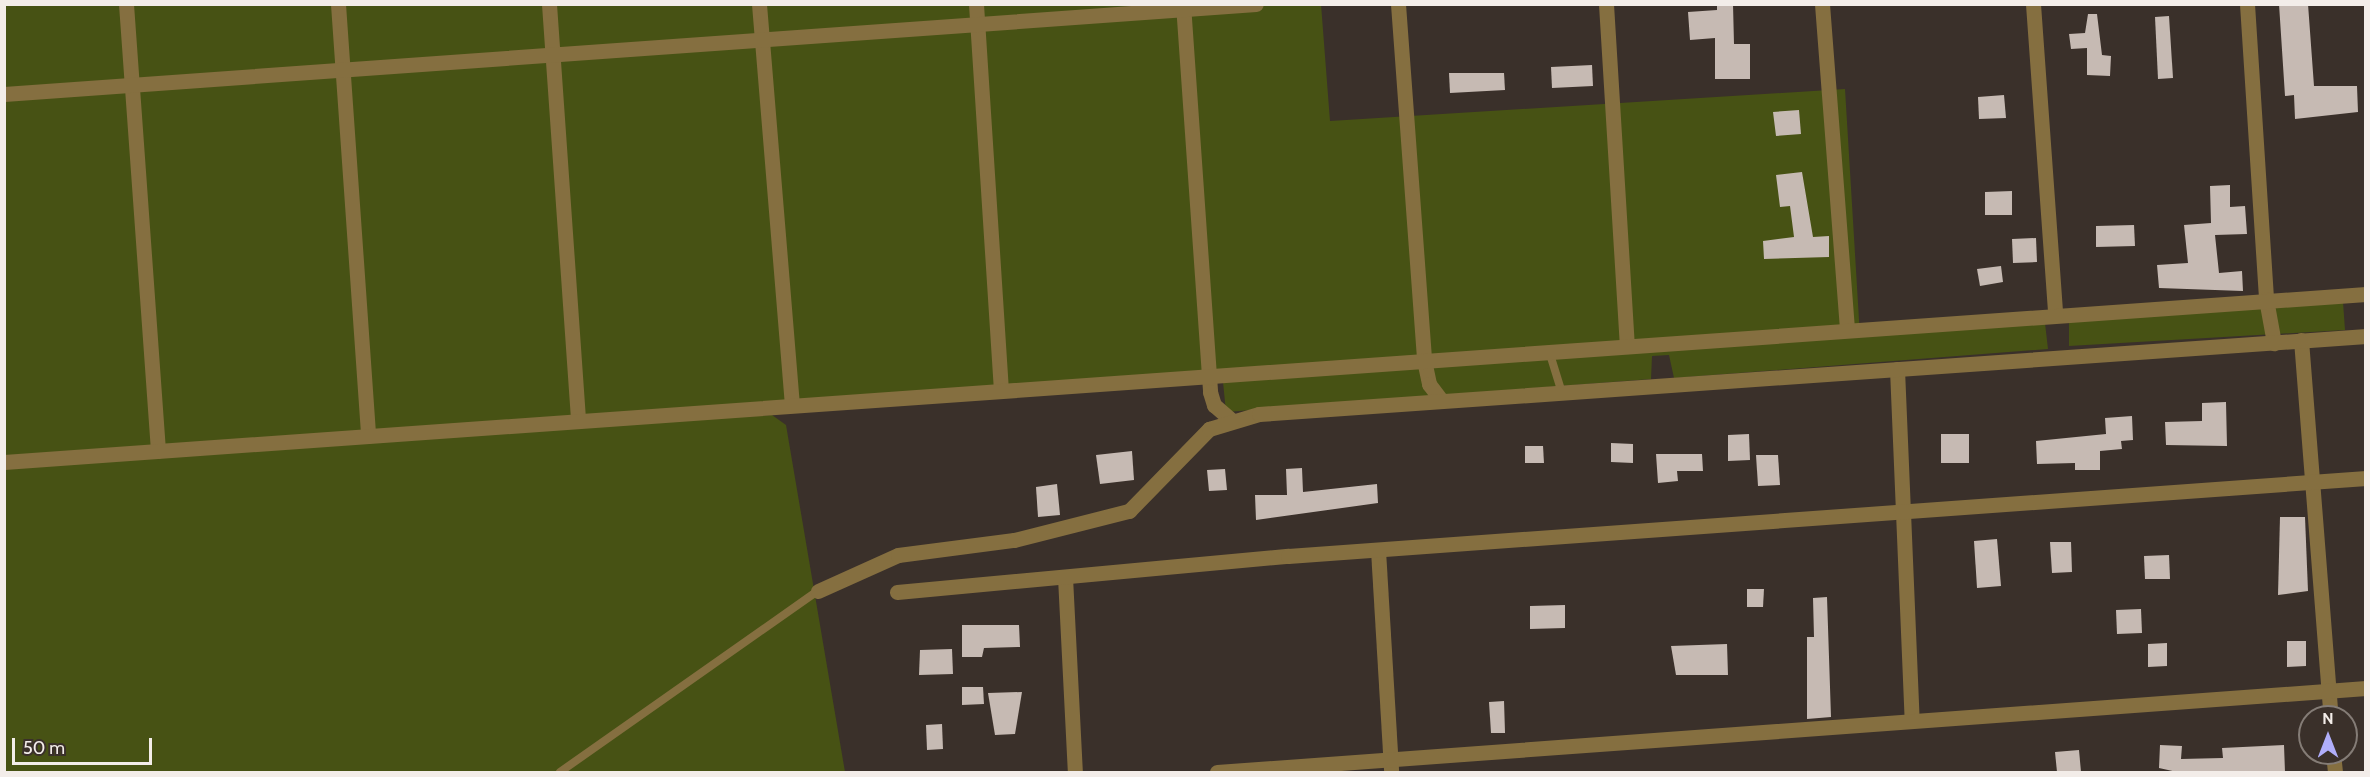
<!DOCTYPE html>
<style>
body{margin:0}
#map{position:relative;width:2370px;height:777px;overflow:hidden;background:#3a302a;font-family:Cabin,sans-serif}
div>[style]{position:absolute}
.green>*{inset:0;background:#475214}
.building>*{inset:0;background:#c6bab3}
.service>*{height:8px;margin:-4px;padding:0 4px;transform-origin:4px;border-radius:4px;background:#856f40}
.minor>*{height:15px;margin:-7.5px;padding:0 7.5px;transform-origin:7.5px;border-radius:7.5px;background:#856f40}
span{translate:-50% -50%;white-space:nowrap;text-align:center;line-height:1.15;-webkit-text-stroke:6px #3a302a;paint-order:stroke}
.frame{position:absolute;inset:0;border:6px solid #f3ede9;pointer-events:none}
.north{position:absolute;left:2298px;top:705px;width:60px;height:60px;box-sizing:border-box;background:#3a302a;border:2px solid #847c76;border-radius:50%;rotate:0deg;font-size:16px;font-weight:700;line-height:24px;text-align:center;color:#f3ede9}
.north::after{content:'';display:block;margin:auto;width:21px;height:27px;background:#b0aefa;clip-path:polygon(50% 0,100% 100%,50% 72%,0 100%)}
.scale{position:absolute;left:12px;top:738px;width:140px;height:27px;box-sizing:border-box;border:3px solid #f3ede9;border-top:0;padding-left:8px;font-size:18px;line-height:21px;white-space:nowrap;color:#f3ede9;-webkit-text-stroke:4px #3a302a;paint-order:stroke}
</style>
<div id="map">
<div class="green">
<i style="clip-path:polygon(1321px 4px,1330px 121px,1845px 89px,1860px 336px,2045px 323px,2048px 349px,1674px 378px,1669px 355px,1652px 356px,1651px 379px,1226px 412px,1223px 382px,5px 460px,5px 5px)"></i>
<i style="clip-path:polygon(2343px 302px,2345px 330px,2069px 346px,2069px 322px)"></i>
<i style="clip-path:polygon(772px 415px,786px 425px,845px 772px,5px 772px,5px 463px)"></i>
</div>
<div class="building">
<i style="clip-path:polygon(1717px 4px,1733px 4px,1734px 44px,1750px 44px,1750px 79px,1715px 79px,1715px 38px,1690px 40px,1688px 12px,1717px 10px)"></i>
<i style="clip-path:polygon(2279px 4px,2308px 4px,2314px 86px,2357px 86px,2358px 112px,2295px 119px,2294px 95px,2285px 96px)"></i>
<i style="clip-path:polygon(2088px 14px,2097px 14px,2102px 55px,2111px 56px,2110px 76px,2087px 75px,2087px 48px,2071px 49px,2069px 34px,2085px 33px)"></i>
<i style="clip-path:polygon(2169px 16px,2173px 78px,2158px 79px,2155px 17px)"></i>
<i style="clip-path:polygon(1592px 65px,1593px 86px,1552px 88px,1551px 67px)"></i>
<i style="clip-path:polygon(1449px 73px,1504px 73px,1505px 90px,1450px 93px)"></i>
<i style="clip-path:polygon(2004px 95px,2006px 118px,1979px 119px,1978px 97px)"></i>
<i style="clip-path:polygon(1799px 110px,1801px 134px,1776px 136px,1773px 112px)"></i>
<i style="clip-path:polygon(1802px 172px,1813px 237px,1829px 236px,1829px 257px,1764px 259px,1763px 241px,1794px 237px,1790px 206px,1780px 207px,1776px 175px)"></i>
<i style="clip-path:polygon(2230px 185px,2230px 207px,2245px 206px,2247px 234px,2215px 235px,2219px 273px,2242px 271px,2243px 291px,2159px 288px,2157px 265px,2188px 263px,2184px 225px,2211px 223px,2210px 186px)"></i>
<i style="clip-path:polygon(2012px 191px,2012px 215px,1985px 215px,1985px 192px)"></i>
<i style="clip-path:polygon(2134px 225px,2135px 246px,2096px 247px,2096px 226px)"></i>
<i style="clip-path:polygon(2036px 238px,2037px 262px,2013px 263px,2012px 239px)"></i>
<i style="clip-path:polygon(2001px 266px,2003px 282px,1980px 286px,1977px 269px)"></i>
<i style="clip-path:polygon(2226px 402px,2227px 446px,2166px 445px,2165px 422px,2202px 421px,2202px 403px)"></i>
<i style="clip-path:polygon(2132px 416px,2133px 440px,2121px 441px,2122px 449px,2100px 451px,2100px 470px,2075px 470px,2075px 463px,2037px 464px,2036px 441px,2106px 434px,2105px 418px)"></i>
<i style="clip-path:polygon(1749px 434px,1750px 460px,1728px 461px,1728px 435px)"></i>
<i style="clip-path:polygon(1941px 434px,1969px 434px,1969px 463px,1941px 463px)"></i>
<i style="clip-path:polygon(1611px 443px,1633px 444px,1633px 463px,1611px 462px)"></i>
<i style="clip-path:polygon(1525px 446px,1543px 446px,1544px 463px,1525px 463px)"></i>
<i style="clip-path:polygon(1132px 451px,1134px 480px,1100px 484px,1096px 455px)"></i>
<i style="clip-path:polygon(1656px 454px,1702px 454px,1703px 471px,1677px 471px,1678px 481px,1658px 483px)"></i>
<i style="clip-path:polygon(1756px 455px,1778px 455px,1780px 485px,1758px 486px)"></i>
<i style="clip-path:polygon(1302px 468px,1303px 492px,1377px 484px,1378px 503px,1256px 520px,1255px 495px,1287px 495px,1286px 469px)"></i>
<i style="clip-path:polygon(1225px 469px,1227px 490px,1209px 491px,1207px 470px)"></i>
<i style="clip-path:polygon(1057px 484px,1060px 515px,1038px 517px,1036px 487px)"></i>
<i style="clip-path:polygon(2280px 517px,2305px 517px,2308px 591px,2278px 595px)"></i>
<i style="clip-path:polygon(1997px 539px,2001px 586px,1977px 588px,1974px 541px)"></i>
<i style="clip-path:polygon(2050px 542px,2071px 542px,2072px 572px,2052px 573px)"></i>
<i style="clip-path:polygon(2169px 555px,2170px 579px,2145px 579px,2144px 556px)"></i>
<i style="clip-path:polygon(1747px 589px,1764px 589px,1763px 607px,1747px 607px)"></i>
<i style="clip-path:polygon(1827px 597px,1831px 717px,1807px 719px,1807px 637px,1814px 637px,1813px 598px)"></i>
<i style="clip-path:polygon(1565px 605px,1565px 628px,1530px 629px,1530px 606px)"></i>
<i style="clip-path:polygon(2141px 609px,2142px 633px,2117px 634px,2116px 610px)"></i>
<i style="clip-path:polygon(962px 625px,1019px 625px,1020px 647px,984px 648px,982px 657px,962px 657px)"></i>
<i style="clip-path:polygon(2287px 641px,2306px 641px,2306px 666px,2287px 667px)"></i>
<i style="clip-path:polygon(2167px 643px,2167px 666px,2148px 667px,2148px 644px)"></i>
<i style="clip-path:polygon(1727px 644px,1728px 675px,1676px 675px,1671px 646px)"></i>
<i style="clip-path:polygon(952px 649px,953px 674px,919px 675px,920px 650px)"></i>
<i style="clip-path:polygon(962px 687px,983px 687px,984px 704px,962px 705px)"></i>
<i style="clip-path:polygon(1022px 692px,1015px 734px,995px 735px,988px 693px)"></i>
<i style="clip-path:polygon(1504px 701px,1505px 733px,1491px 733px,1489px 702px)"></i>
<i style="clip-path:polygon(942px 724px,943px 749px,927px 750px,926px 725px)"></i>
<i style="clip-path:polygon(2160px 745px,2182px 746px,2181px 759px,2223px 758px,2222px 748px,2284px 745px,2285px 772px,2177px 772px,2159px 768px)"></i>
<i style="clip-path:polygon(2079px 750px,2081px 772px,2057px 772px,2055px 752px)"></i>
</div>
<div class="service">
<i style="left:1549px;top:351px;width:44px;rotate:72.8deg"></i>
<i style="left:560px;top:772px;width:315px;rotate:-35.1deg"></i>
</div>
<div class="minor">
<i style="left:126px;top:4px;width:448px;rotate:85.9deg"></i>
<i style="left:338px;top:4px;width:433px;rotate:86deg"></i>
<i style="left:549px;top:4px;width:418px;rotate:86deg"></i>
<i style="left:759px;top:4px;width:402px;rotate:85.3deg"></i>
<i style="left:976px;top:4px;width:387px;rotate:86.3deg"></i>
<i style="left:1183px;top:4px;width:389px;rotate:86deg"></i>
<i style="left:1210px;top:392px;width:14px;rotate:73deg"></i>
<i style="left:1214px;top:405px;width:21px;rotate:41deg"></i>
<i style="left:1398px;top:4px;width:357px;rotate:85.8deg"></i>
<i style="left:1424px;top:360px;width:25px;rotate:78deg"></i>
<i style="left:1429px;top:384px;width:21px;rotate:53deg"></i>
<i style="left:1606px;top:4px;width:342px;rotate:86.5deg"></i>
<i style="left:1822px;top:4px;width:327px;rotate:85.6deg"></i>
<i style="left:2033px;top:4px;width:311px;rotate:85.9deg"></i>
<i style="left:2247px;top:4px;width:296px;rotate:86.3deg"></i>
<i style="left:2266px;top:299px;width:45px;rotate:79.7deg"></i>
<i style="left:4px;top:94px;width:1255px;rotate:-4.11deg"></i>
<i style="left:2301px;top:340px;width:378px;rotate:85.5deg"></i>
<i style="left:1897px;top:369px;width:352px;rotate:87.6deg"></i>
<i style="left:4px;top:462px;width:2368px;rotate:-4.07deg"></i>
<i style="left:1378px;top:550px;width:222px;rotate:86.6deg"></i>
<i style="left:1065px;top:577px;width:195px;rotate:87.1deg"></i>
<i style="left:818px;top:591px;width:88px;rotate:-24.2deg"></i>
<i style="left:898px;top:555px;width:117px;rotate:-7.4deg"></i>
<i style="left:1014px;top:540px;width:119px;rotate:-14.2deg"></i>
<i style="left:1129px;top:511px;width:115px;rotate:-45.7deg"></i>
<i style="left:1209px;top:429px;width:52px;rotate:-16.7deg"></i>
<i style="left:1259px;top:414px;width:1110px;rotate:-4.03deg"></i>
<i style="left:897px;top:592px;width:393px;rotate:-5.3deg"></i>
<i style="left:1288px;top:556px;width:1081px;rotate:-4.14deg"></i>
<i style="left:2333px;top:753px;width:19px;rotate:84deg"></i>
<i style="left:1217px;top:772px;width:1152px;rotate:-4.18deg"></i>
</div>
<div class="frame"></div>
<div class="north">N</div>
<div class="scale">50 m</div>
</div>
